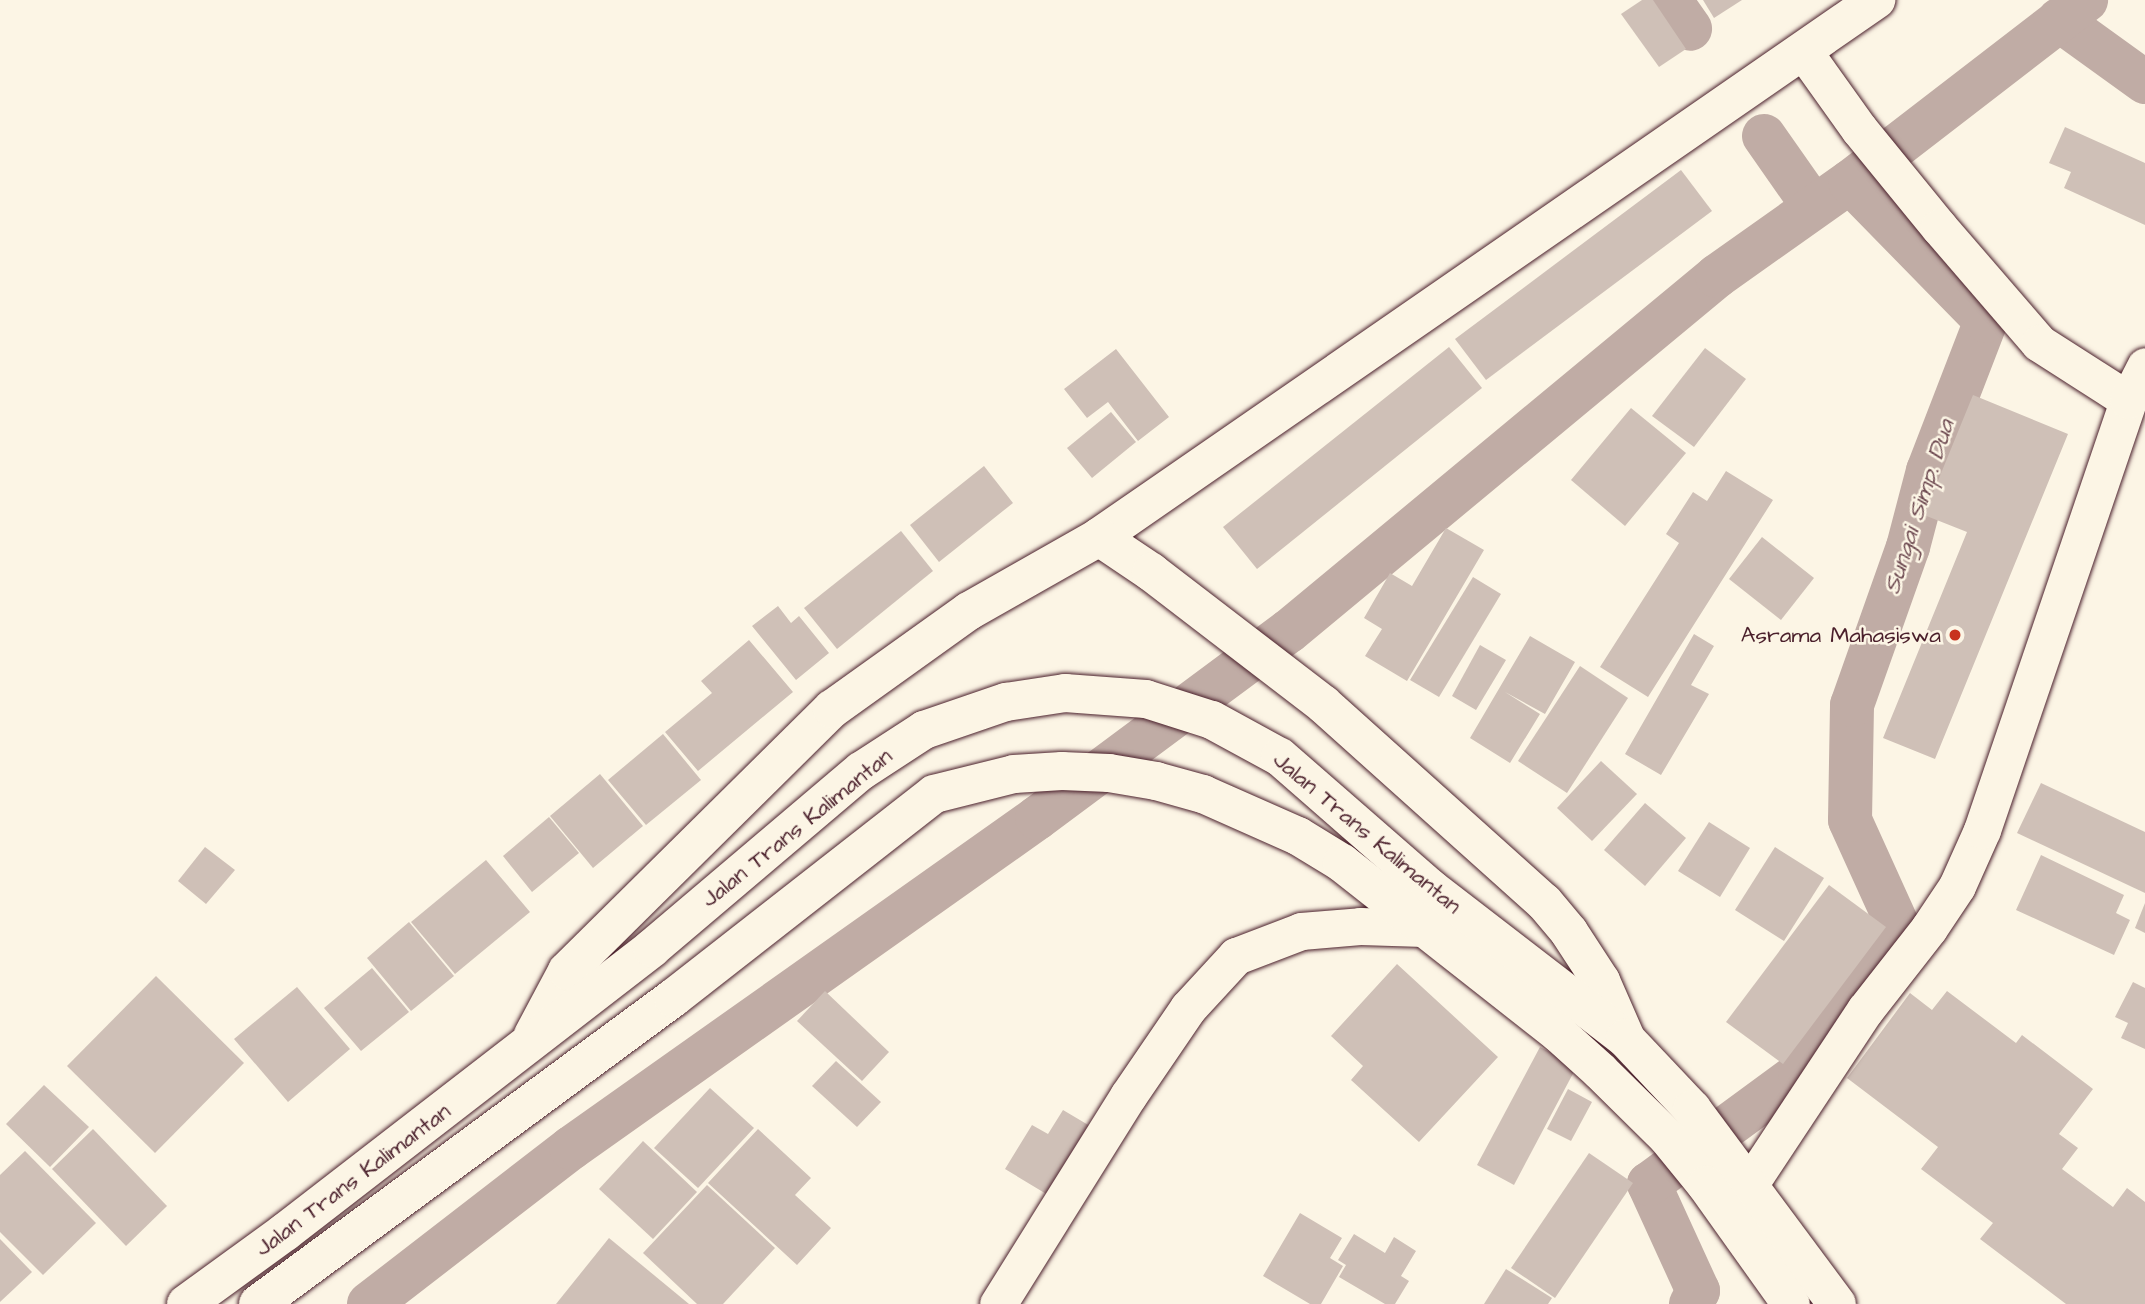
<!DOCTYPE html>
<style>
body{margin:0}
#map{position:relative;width:2145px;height:1304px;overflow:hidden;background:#fcf5e5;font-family:"Architects Daughter",sans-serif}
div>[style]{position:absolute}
.canal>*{height:44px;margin:-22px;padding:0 22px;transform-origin:22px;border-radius:22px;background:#c0aca5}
.building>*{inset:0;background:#cfc0b7}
.roads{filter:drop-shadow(0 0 2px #4a1f2b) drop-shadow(0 0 2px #4a1f2b)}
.street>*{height:37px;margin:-18.5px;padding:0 18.5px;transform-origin:18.5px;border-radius:18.5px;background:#fcf5e5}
.primary>*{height:38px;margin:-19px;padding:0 19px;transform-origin:19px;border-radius:19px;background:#fcf5e5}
.highway>*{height:38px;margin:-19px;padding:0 19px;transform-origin:19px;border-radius:19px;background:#fcf5e5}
.dots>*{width:19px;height:19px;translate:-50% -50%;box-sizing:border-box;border:4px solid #fcf5e5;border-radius:50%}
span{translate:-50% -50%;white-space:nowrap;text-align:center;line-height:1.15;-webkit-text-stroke:5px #fcf5e5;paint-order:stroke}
.poi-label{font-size:23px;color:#4a1f2b}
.right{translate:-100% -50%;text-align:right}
.street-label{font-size:23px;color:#4a1f2b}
.water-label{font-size:24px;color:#6d4950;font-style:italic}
</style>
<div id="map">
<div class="canal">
<i style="left:1670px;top:0;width:35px;rotate:55deg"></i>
<i style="left:2059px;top:20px;width:106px;rotate:35.8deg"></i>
<i style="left:1764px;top:136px;width:85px;rotate:55deg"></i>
<i style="left:369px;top:1304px;width:255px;rotate:-37.7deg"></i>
<i style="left:571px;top:1148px;width:571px;rotate:-35.3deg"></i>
<i style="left:1037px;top:818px;width:314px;rotate:-36.6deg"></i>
<i style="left:1289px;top:631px;width:556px;rotate:-39.67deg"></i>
<i style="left:1717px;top:276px;width:163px;rotate:-35.3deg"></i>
<i style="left:1850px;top:182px;width:298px;rotate:-37.6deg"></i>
<i style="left:1691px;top:1304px;width:15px;rotate:-62deg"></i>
<i style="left:1698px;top:1291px;width:118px;rotate:-114.6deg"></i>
<i style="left:1649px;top:1184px;width:187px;rotate:-36.3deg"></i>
<i style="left:1800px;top:1073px;width:177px;rotate:-56.3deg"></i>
<i style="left:1898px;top:926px;width:116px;rotate:-114.4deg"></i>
<i style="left:1850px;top:820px;width:115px;rotate:-89deg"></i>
<i style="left:1852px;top:705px;width:168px;rotate:-70.5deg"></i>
<i style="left:1908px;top:547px;width:79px;rotate:-75.3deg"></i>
<i style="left:1928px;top:471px;width:161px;rotate:-68.9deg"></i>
<i style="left:1986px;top:321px;width:194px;rotate:-134.4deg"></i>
</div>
<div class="building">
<i style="clip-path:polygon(1642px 0,1653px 0,1686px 49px,1659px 67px,1621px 14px)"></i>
<i style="clip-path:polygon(1703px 0,1742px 0,1714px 18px)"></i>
<i style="clip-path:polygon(2065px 127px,2145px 163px,2145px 225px,2064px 188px,2071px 172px,2049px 163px)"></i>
<i style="clip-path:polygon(1681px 170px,1712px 211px,1486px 380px,1455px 339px)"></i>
<i style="clip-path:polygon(1449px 347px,1482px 388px,1257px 569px,1223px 527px)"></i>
<i style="clip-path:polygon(1705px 348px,1746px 379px,1694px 447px,1652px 416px)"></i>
<i style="clip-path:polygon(1116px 349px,1169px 417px,1138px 441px,1108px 402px,1087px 418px,1064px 389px)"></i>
<i style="clip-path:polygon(1973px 395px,2068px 434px,1935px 759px,1883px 738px,1967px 532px,1924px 515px)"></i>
<i style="clip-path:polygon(1631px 408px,1686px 453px,1625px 526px,1571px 480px)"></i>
<i style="clip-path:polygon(1111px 412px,1136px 442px,1092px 478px,1067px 448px)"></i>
<i style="clip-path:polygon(984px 466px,1013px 503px,939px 562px,910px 525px)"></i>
<i style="clip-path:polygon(1726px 471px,1773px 500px,1648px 697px,1600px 667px,1679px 543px,1666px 534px,1693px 492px,1707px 501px)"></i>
<i style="clip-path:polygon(1446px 528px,1484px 550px,1407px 681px,1365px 656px,1382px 629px,1364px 618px,1390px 573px,1412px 586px)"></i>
<i style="clip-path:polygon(901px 531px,933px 571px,837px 649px,804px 608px)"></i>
<i style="clip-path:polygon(1762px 537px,1814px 578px,1781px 620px,1729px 579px)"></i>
<i style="clip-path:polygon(1473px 577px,1501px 594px,1439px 697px,1410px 680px)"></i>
<i style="clip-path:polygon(778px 606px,791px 623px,799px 616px,829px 653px,796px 680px,752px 626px)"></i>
<i style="clip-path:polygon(1694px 634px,1714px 646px,1691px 685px,1709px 694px,1661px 775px,1625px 754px)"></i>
<i style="clip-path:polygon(1530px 636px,1575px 662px,1545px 714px,1505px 692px,1540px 714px,1510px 763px,1470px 738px)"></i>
<i style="clip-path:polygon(749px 640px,793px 692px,698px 771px,665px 732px,712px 693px,701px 681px)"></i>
<i style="clip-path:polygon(1480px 645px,1506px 660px,1476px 710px,1452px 696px)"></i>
<i style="clip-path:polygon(1580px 666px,1628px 698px,1567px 793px,1518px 761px)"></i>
<i style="clip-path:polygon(663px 734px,701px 780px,646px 825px,608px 780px)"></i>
<i style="clip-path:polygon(1601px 761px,1637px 794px,1592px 841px,1557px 808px)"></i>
<i style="clip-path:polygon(600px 774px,643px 826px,593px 868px,550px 816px)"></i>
<i style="clip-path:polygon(2041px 783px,2145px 832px,2145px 893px,2017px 833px)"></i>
<i style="clip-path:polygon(1645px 803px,1686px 838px,1645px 886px,1604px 850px)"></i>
<i style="clip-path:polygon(549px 817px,579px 853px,532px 892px,503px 856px)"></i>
<i style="clip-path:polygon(1709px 822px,1750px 848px,1720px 897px,1678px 871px)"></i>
<i style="clip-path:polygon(205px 847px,235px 870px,206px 904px,178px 881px)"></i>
<i style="clip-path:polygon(1775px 847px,1824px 878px,1784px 941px,1735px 910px)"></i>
<i style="clip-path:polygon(2041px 855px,2124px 895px,2116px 913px,2130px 920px,2114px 955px,2016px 910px)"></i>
<i style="clip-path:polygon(486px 860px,530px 912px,455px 974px,411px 922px)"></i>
<i style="clip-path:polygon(1829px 885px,1886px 927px,1783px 1064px,1726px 1022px)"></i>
<i style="clip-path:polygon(2145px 903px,2145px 933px,2135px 928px)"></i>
<i style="clip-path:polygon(409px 922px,454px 976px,411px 1011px,367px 958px)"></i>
<i style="clip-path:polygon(1397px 964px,1498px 1057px,1419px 1142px,1351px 1080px,1363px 1066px,1331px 1036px)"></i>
<i style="clip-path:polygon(372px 968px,409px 1012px,361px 1051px,324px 1008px)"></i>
<i style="clip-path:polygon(156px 976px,244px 1063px,155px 1153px,67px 1066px)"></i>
<i style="clip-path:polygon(2133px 982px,2145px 988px,2145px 1049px,2121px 1038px,2128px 1023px,2115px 1017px)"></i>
<i style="clip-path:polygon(297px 987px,350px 1049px,288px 1102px,234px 1039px)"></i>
<i style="clip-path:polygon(825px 991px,889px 1052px,862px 1081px,797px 1021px)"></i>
<i style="clip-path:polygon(1947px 991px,2016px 1043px,2022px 1035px,2093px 1089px,2059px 1134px,2078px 1148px,2062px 1169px,2113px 1207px,2127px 1188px,2145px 1202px,2145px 1304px,2066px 1304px,1980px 1239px,1993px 1223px,1921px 1169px,1938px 1147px,1847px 1078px,1910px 993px,1932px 1010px)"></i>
<i style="clip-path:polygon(1540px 1047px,1577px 1066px,1514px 1185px,1477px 1165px)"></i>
<i style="clip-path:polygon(836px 1061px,881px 1102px,857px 1127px,812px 1086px)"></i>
<i style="clip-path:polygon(44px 1085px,89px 1127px,50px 1167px,6px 1124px)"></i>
<i style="clip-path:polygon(710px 1088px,754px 1128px,698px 1188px,654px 1148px)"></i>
<i style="clip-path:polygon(1568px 1089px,1592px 1102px,1571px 1141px,1547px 1129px)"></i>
<i style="clip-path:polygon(1063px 1110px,1090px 1126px,1048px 1195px,1005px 1169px,1032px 1125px,1048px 1134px)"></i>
<i style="clip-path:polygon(93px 1129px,167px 1206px,126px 1246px,52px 1169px)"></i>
<i style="clip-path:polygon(758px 1129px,811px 1178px,795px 1195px,831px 1228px,797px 1265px,708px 1183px)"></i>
<i style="clip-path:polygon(643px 1141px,697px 1192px,653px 1239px,599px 1189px)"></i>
<i style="clip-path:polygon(25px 1151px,96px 1223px,43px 1275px,0 1232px,0 1175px)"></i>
<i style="clip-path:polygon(1589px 1153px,1633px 1183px,1555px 1298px,1511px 1268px)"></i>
<i style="clip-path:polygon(707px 1185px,775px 1248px,723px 1304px,697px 1304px,643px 1253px)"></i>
<i style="clip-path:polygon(1300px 1213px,1342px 1238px,1330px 1258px,1343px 1266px,1321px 1304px,1310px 1304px,1263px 1276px)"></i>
<i style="clip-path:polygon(1354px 1234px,1385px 1253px,1394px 1237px,1416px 1251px,1401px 1276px,1409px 1281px,1395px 1304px,1385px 1304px,1339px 1277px,1346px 1265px,1338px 1260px)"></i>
<i style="clip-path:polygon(609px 1238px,689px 1304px,556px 1304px)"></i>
<i style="clip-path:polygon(0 1239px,32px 1272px,0 1302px)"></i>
<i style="clip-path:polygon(1506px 1269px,1552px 1298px,1548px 1304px,1484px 1304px)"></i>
</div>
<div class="roads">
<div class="street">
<i style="left:1804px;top:52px;width:95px;rotate:54.5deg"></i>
<i style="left:1859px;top:129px;width:127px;rotate:50.8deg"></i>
<i style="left:1939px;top:227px;width:153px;rotate:49.2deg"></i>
<i style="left:2039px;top:343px;width:106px;rotate:32.6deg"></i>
<i style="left:1749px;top:1185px;width:210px;rotate:-56.5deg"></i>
<i style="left:1865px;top:1010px;width:104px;rotate:-52deg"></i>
<i style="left:1929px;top:928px;width:50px;rotate:-56.3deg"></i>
<i style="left:1957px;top:886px;width:61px;rotate:-65.9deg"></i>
<i style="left:1982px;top:830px;width:454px;rotate:-71.2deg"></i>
<i style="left:2128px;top:400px;width:38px;rotate:-63deg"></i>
<i style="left:998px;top:1304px;width:245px;rotate:-58deg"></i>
<i style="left:1128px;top:1096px;width:107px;rotate:-55.7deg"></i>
<i style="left:1188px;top:1008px;width:71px;rotate:-47.3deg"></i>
<i style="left:1236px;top:956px;width:70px;rotate:-21deg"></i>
<i style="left:1301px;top:931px;width:59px;rotate:-4.8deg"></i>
<i style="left:1360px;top:926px;width:64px;rotate:1.8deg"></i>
</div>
<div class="primary">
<i style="left:1099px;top:537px;width:945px;rotate:-34.65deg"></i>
</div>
<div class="highway">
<i style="left:533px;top:1035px;width:72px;rotate:-62deg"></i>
<i style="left:567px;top:971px;width:373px;rotate:-44.7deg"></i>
<i style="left:832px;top:709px;width:168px;rotate:-35.6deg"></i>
<i style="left:969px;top:611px;width:150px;rotate:-29.6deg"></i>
<i style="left:1099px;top:537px;width:63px;rotate:33.9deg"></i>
<i style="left:1151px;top:572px;width:217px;rotate:37.5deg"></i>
<i style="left:1323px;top:704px;width:297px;rotate:41.9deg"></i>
<i style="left:1544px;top:902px;width:39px;rotate:50deg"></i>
<i style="left:1569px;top:932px;width:59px;rotate:56.9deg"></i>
<i style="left:1601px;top:981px;width:60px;rotate:66.4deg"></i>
<i style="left:186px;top:1304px;width:122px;rotate:-36deg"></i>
<i style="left:285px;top:1232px;width:464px;rotate:-37.7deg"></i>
<i style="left:652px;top:948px;width:274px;rotate:-40.3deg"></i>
<i style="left:861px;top:771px;width:75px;rotate:-33.1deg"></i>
<i style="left:924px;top:730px;width:87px;rotate:-18.9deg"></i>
<i style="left:1006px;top:702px;width:60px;rotate:-8.7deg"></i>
<i style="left:1065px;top:693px;width:81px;rotate:4.2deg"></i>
<i style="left:1146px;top:699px;width:69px;rotate:17.7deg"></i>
<i style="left:1212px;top:720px;width:77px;rotate:28.6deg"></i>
<i style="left:1280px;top:757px;width:199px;rotate:41.1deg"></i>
<i style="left:1430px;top:888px;width:246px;rotate:37.6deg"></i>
<i style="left:1625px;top:1038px;width:98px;rotate:46.7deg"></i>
<i style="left:1692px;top:1109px;width:243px;rotate:53.4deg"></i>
<i style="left:258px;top:1304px;width:516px;rotate:-36.4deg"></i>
<i style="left:673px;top:998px;width:331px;rotate:-38deg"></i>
<i style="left:934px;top:794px;width:82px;rotate:-14deg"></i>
<i style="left:1014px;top:774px;width:48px;rotate:-3.6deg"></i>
<i style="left:1062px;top:771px;width:47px;rotate:2.4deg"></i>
<i style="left:1109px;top:773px;width:48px;rotate:9.7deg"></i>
<i style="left:1156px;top:781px;width:49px;rotate:15.5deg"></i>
<i style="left:1203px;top:794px;width:104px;rotate:23.9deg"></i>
<i style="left:1298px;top:836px;width:52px;rotate:31.5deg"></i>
<i style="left:1342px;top:863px;width:275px;rotate:38.2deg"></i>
<i style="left:1558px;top:1033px;width:57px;rotate:42.1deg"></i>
<i style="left:1600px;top:1071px;width:94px;rotate:44.6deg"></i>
<i style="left:1667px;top:1137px;width:62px;rotate:50.9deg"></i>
<i style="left:1706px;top:1185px;width:146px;rotate:54.5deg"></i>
</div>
</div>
<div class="dots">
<i style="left:1955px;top:635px;background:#c8321e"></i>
</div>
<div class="poi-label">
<span class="right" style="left:1941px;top:635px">Asrama Mahasiswa</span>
</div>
<div class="street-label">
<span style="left:797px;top:828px;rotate:-39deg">Jalan Trans Kalimantan</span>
<span style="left:1367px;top:833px;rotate:40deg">Jalan Trans Kalimantan</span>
<span style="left:353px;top:1180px;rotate:-37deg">Jalan Trans Kalimantan</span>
</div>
<div class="water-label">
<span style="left:1920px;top:507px;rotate:-72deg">Sungai Simp. Dua</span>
</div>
</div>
